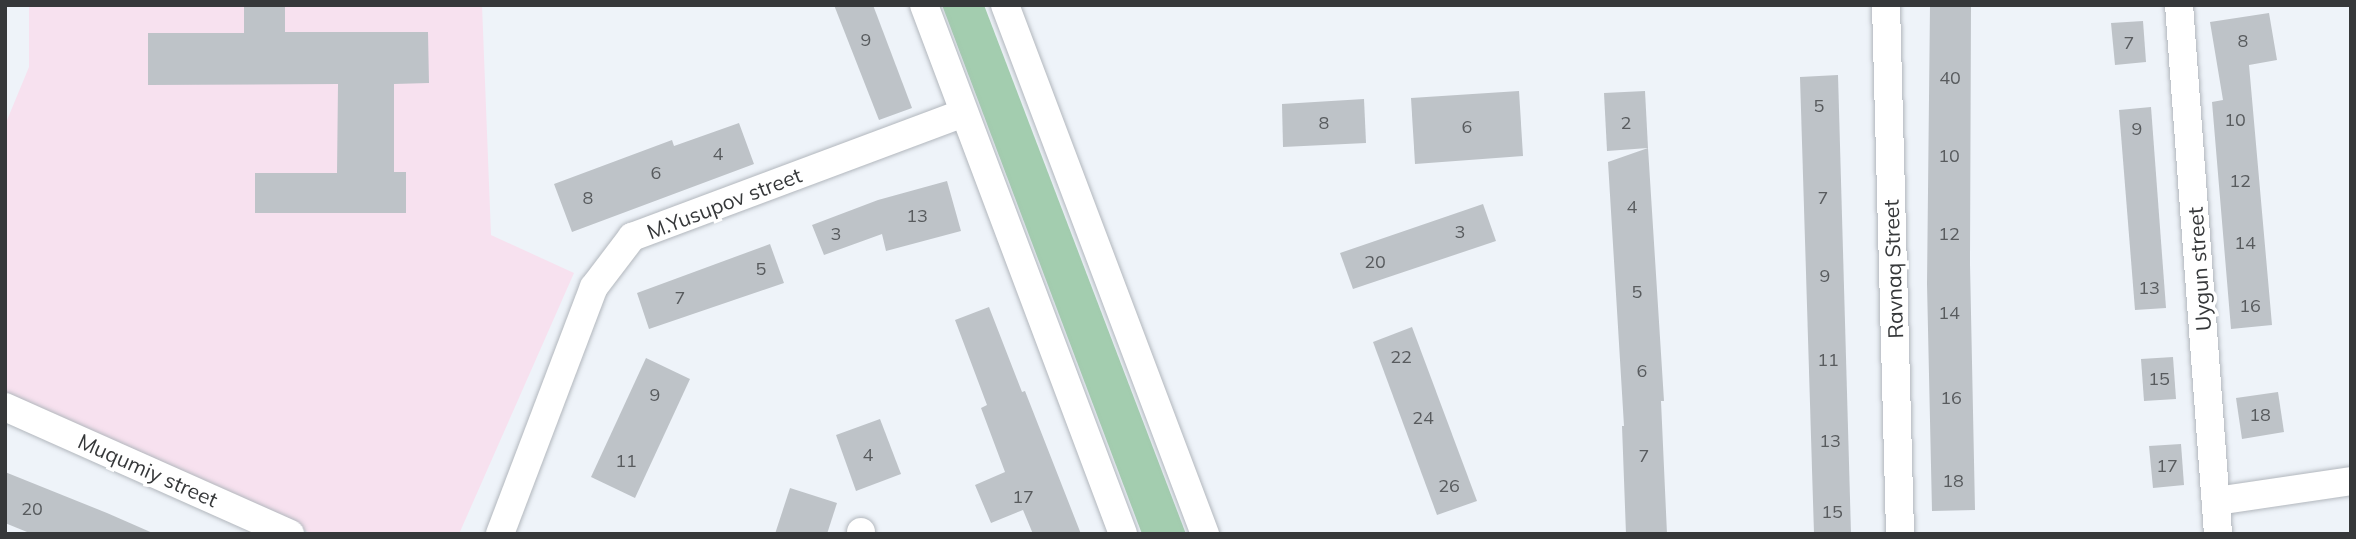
<!DOCTYPE html>
<style>
body{margin:0}
#map{position:relative;width:2356px;height:539px;overflow:hidden;background:#eef3f9;font-family:Mulish,sans-serif}
div>[style]{position:absolute}
.education>*{inset:0;background:#f7e1ef}
.green>*{inset:0;background:#a3cdaf}
.building>*{inset:0;background:#bec3c8}
.roads{filter:drop-shadow(0 0 2px #b2b7bd) drop-shadow(0 0 2px #b2b7bd)}
.minor>*{height:28px;margin:-14px;padding:0 14px;transform-origin:14px;border-radius:14px;background:#fff}
span{translate:-50% -50%;white-space:nowrap;text-align:center;line-height:1.15;-webkit-text-stroke:7px #fff;paint-order:stroke}
.number-label{font-size:18px;color:#585b5e}
.number-label span{-webkit-text-stroke-width:0}
.street-label{font-size:21px;color:#36383a}
.frame{position:absolute;inset:0;border:7px solid #36383a;pointer-events:none}
</style>
<div id="map">
<div class="education">
<i style="clip-path:polygon(29px 5px,482px 5px,491px 235px,574px 273px,459px 534px,313px 534px,5px 404px,5px 125px,29px 67px)"></i>
</div>
<div class="green">
<i style="clip-path:polygon(942px 5px,984px 5px,1186px 534px,1142px 534px)"></i>
</div>
<div class="building">
<i style="clip-path:polygon(244px 5px,285px 5px,285px 32px,428px 32px,429px 83px,394px 84px,394px 172px,406px 172px,406px 213px,255px 213px,255px 173px,337px 173px,338px 84px,148px 85px,148px 33px,244px 33px)"></i>
<i style="clip-path:polygon(834px 5px,873px 5px,912px 108px,879px 120px)"></i>
<i style="clip-path:polygon(1930px 5px,1971px 5px,1970px 264px,1975px 510px,1932px 511px,1927px 284px)"></i>
<i style="clip-path:polygon(2269px 13px,2277px 60px,2249px 65px,2272px 325px,2231px 329px,2212px 102px,2223px 100px,2210px 22px)"></i>
<i style="clip-path:polygon(2143px 21px,2146px 62px,2115px 65px,2111px 23px)"></i>
<i style="clip-path:polygon(1838px 75px,1851px 534px,1814px 534px,1800px 77px)"></i>
<i style="clip-path:polygon(1519px 91px,1523px 156px,1415px 164px,1411px 98px)"></i>
<i style="clip-path:polygon(1645px 91px,1648px 148px,1607px 151px,1604px 93px)"></i>
<i style="clip-path:polygon(1364px 99px,1366px 143px,1283px 147px,1282px 104px)"></i>
<i style="clip-path:polygon(2151px 107px,2166px 308px,2135px 310px,2119px 110px)"></i>
<i style="clip-path:polygon(739px 123px,754px 164px,572px 232px,554px 184px,672px 140px,674px 146px)"></i>
<i style="clip-path:polygon(1648px 148px,1664px 401px,1661px 401px,1667px 534px,1626px 534px,1622px 426px,1624px 426px,1608px 162px)"></i>
<i style="clip-path:polygon(947px 181px,961px 231px,886px 251px,882px 234px,824px 255px,812px 225px,878px 200px)"></i>
<i style="clip-path:polygon(1483px 204px,1496px 241px,1353px 289px,1340px 253px)"></i>
<i style="clip-path:polygon(770px 244px,784px 283px,649px 329px,637px 293px)"></i>
<i style="clip-path:polygon(989px 307px,1022px 392px,1025px 391px,1081px 534px,1033px 534px,1023px 510px,991px 523px,975px 485px,1005px 472px,981px 408px,987px 405px,955px 320px)"></i>
<i style="clip-path:polygon(1412px 327px,1477px 501px,1437px 515px,1373px 342px)"></i>
<i style="clip-path:polygon(2173px 357px,2176px 399px,2144px 401px,2141px 359px)"></i>
<i style="clip-path:polygon(646px 358px,690px 379px,635px 498px,591px 477px)"></i>
<i style="clip-path:polygon(2278px 392px,2284px 432px,2242px 439px,2236px 398px)"></i>
<i style="clip-path:polygon(880px 419px,901px 474px,856px 491px,836px 435px)"></i>
<i style="clip-path:polygon(2181px 444px,2184px 485px,2153px 488px,2149px 446px)"></i>
<i style="clip-path:polygon(5px 472px,107px 513px,155px 534px,32px 534px,5px 523px)"></i>
<i style="clip-path:polygon(790px 488px,837px 503px,827px 534px,775px 534px)"></i>
</div>
<div class="roads">
<div class="minor">
<i style="left:924px;top:5px;width:565px;rotate:69.38deg"></i>
<i style="left:1005px;top:5px;width:566px;rotate:69.29deg"></i>
<i style="left:1886px;top:5px;width:529px;rotate:88.48deg"></i>
<i style="left:2179px;top:5px;width:530px;rotate:85.78deg"></i>
<i style="left:5px;top:407px;width:312px;rotate:24deg"></i>
<i style="left:2216px;top:501px;width:136px;rotate:-8.4deg"></i>
<i style="left:500px;top:534px;width:264px;rotate:-69.2deg"></i>
<i style="left:594px;top:287px;width:63px;rotate:-52.8deg"></i>
<i style="left:632px;top:237px;width:354px;rotate:-20.5deg"></i>
<i style="left:861px;top:534px;width:2px;rotate:-90deg"></i>
</div>
</div>
<div class="number-label">
<span style="left:866px;top:40px">9</span>
<span style="left:2243px;top:41px">8</span>
<span style="left:2129px;top:43px">7</span>
<span style="left:1950px;top:78px">40</span>
<span style="left:1819px;top:106px">5</span>
<span style="left:2235px;top:120px">10</span>
<span style="left:1324px;top:123px">8</span>
<span style="left:1626px;top:123px">2</span>
<span style="left:1467px;top:127px">6</span>
<span style="left:2137px;top:129px">9</span>
<span style="left:718px;top:154px">4</span>
<span style="left:1949px;top:156px">10</span>
<span style="left:656px;top:173px">6</span>
<span style="left:2240px;top:181px">12</span>
<span style="left:588px;top:198px">8</span>
<span style="left:1823px;top:198px">7</span>
<span style="left:1632px;top:207px">4</span>
<span style="left:917px;top:216px">13</span>
<span style="left:1460px;top:232px">3</span>
<span style="left:836px;top:234px">3</span>
<span style="left:1949px;top:234px">12</span>
<span style="left:2245px;top:243px">14</span>
<span style="left:1375px;top:262px">20</span>
<span style="left:761px;top:269px">5</span>
<span style="left:1825px;top:276px">9</span>
<span style="left:2149px;top:288px">13</span>
<span style="left:1637px;top:292px">5</span>
<span style="left:680px;top:298px">7</span>
<span style="left:2250px;top:306px">16</span>
<span style="left:1949px;top:313px">14</span>
<span style="left:1401px;top:357px">22</span>
<span style="left:1828px;top:360px">11</span>
<span style="left:1642px;top:371px">6</span>
<span style="left:2159px;top:379px">15</span>
<span style="left:655px;top:395px">9</span>
<span style="left:1951px;top:398px">16</span>
<span style="left:2260px;top:415px">18</span>
<span style="left:1423px;top:418px">24</span>
<span style="left:1830px;top:441px">13</span>
<span style="left:868px;top:455px">4</span>
<span style="left:1644px;top:456px">7</span>
<span style="left:626px;top:461px">11</span>
<span style="left:2167px;top:466px">17</span>
<span style="left:1953px;top:481px">18</span>
<span style="left:1449px;top:486px">26</span>
<span style="left:1023px;top:497px">17</span>
<span style="left:32px;top:509px">20</span>
<span style="left:1832px;top:512px">15</span>
</div>
<div class="street-label">
<span style="left:724px;top:203px;rotate:-21deg">M.Yusupov street</span>
<span style="left:1893px;top:269px;rotate:-92deg">Ravnaq Street</span>
<span style="left:2199px;top:269px;rotate:-94deg">Uygun street</span>
<span style="left:148px;top:470px;rotate:24deg">Muqumiy street</span>
</div>
<div class="frame"></div>
</div>
